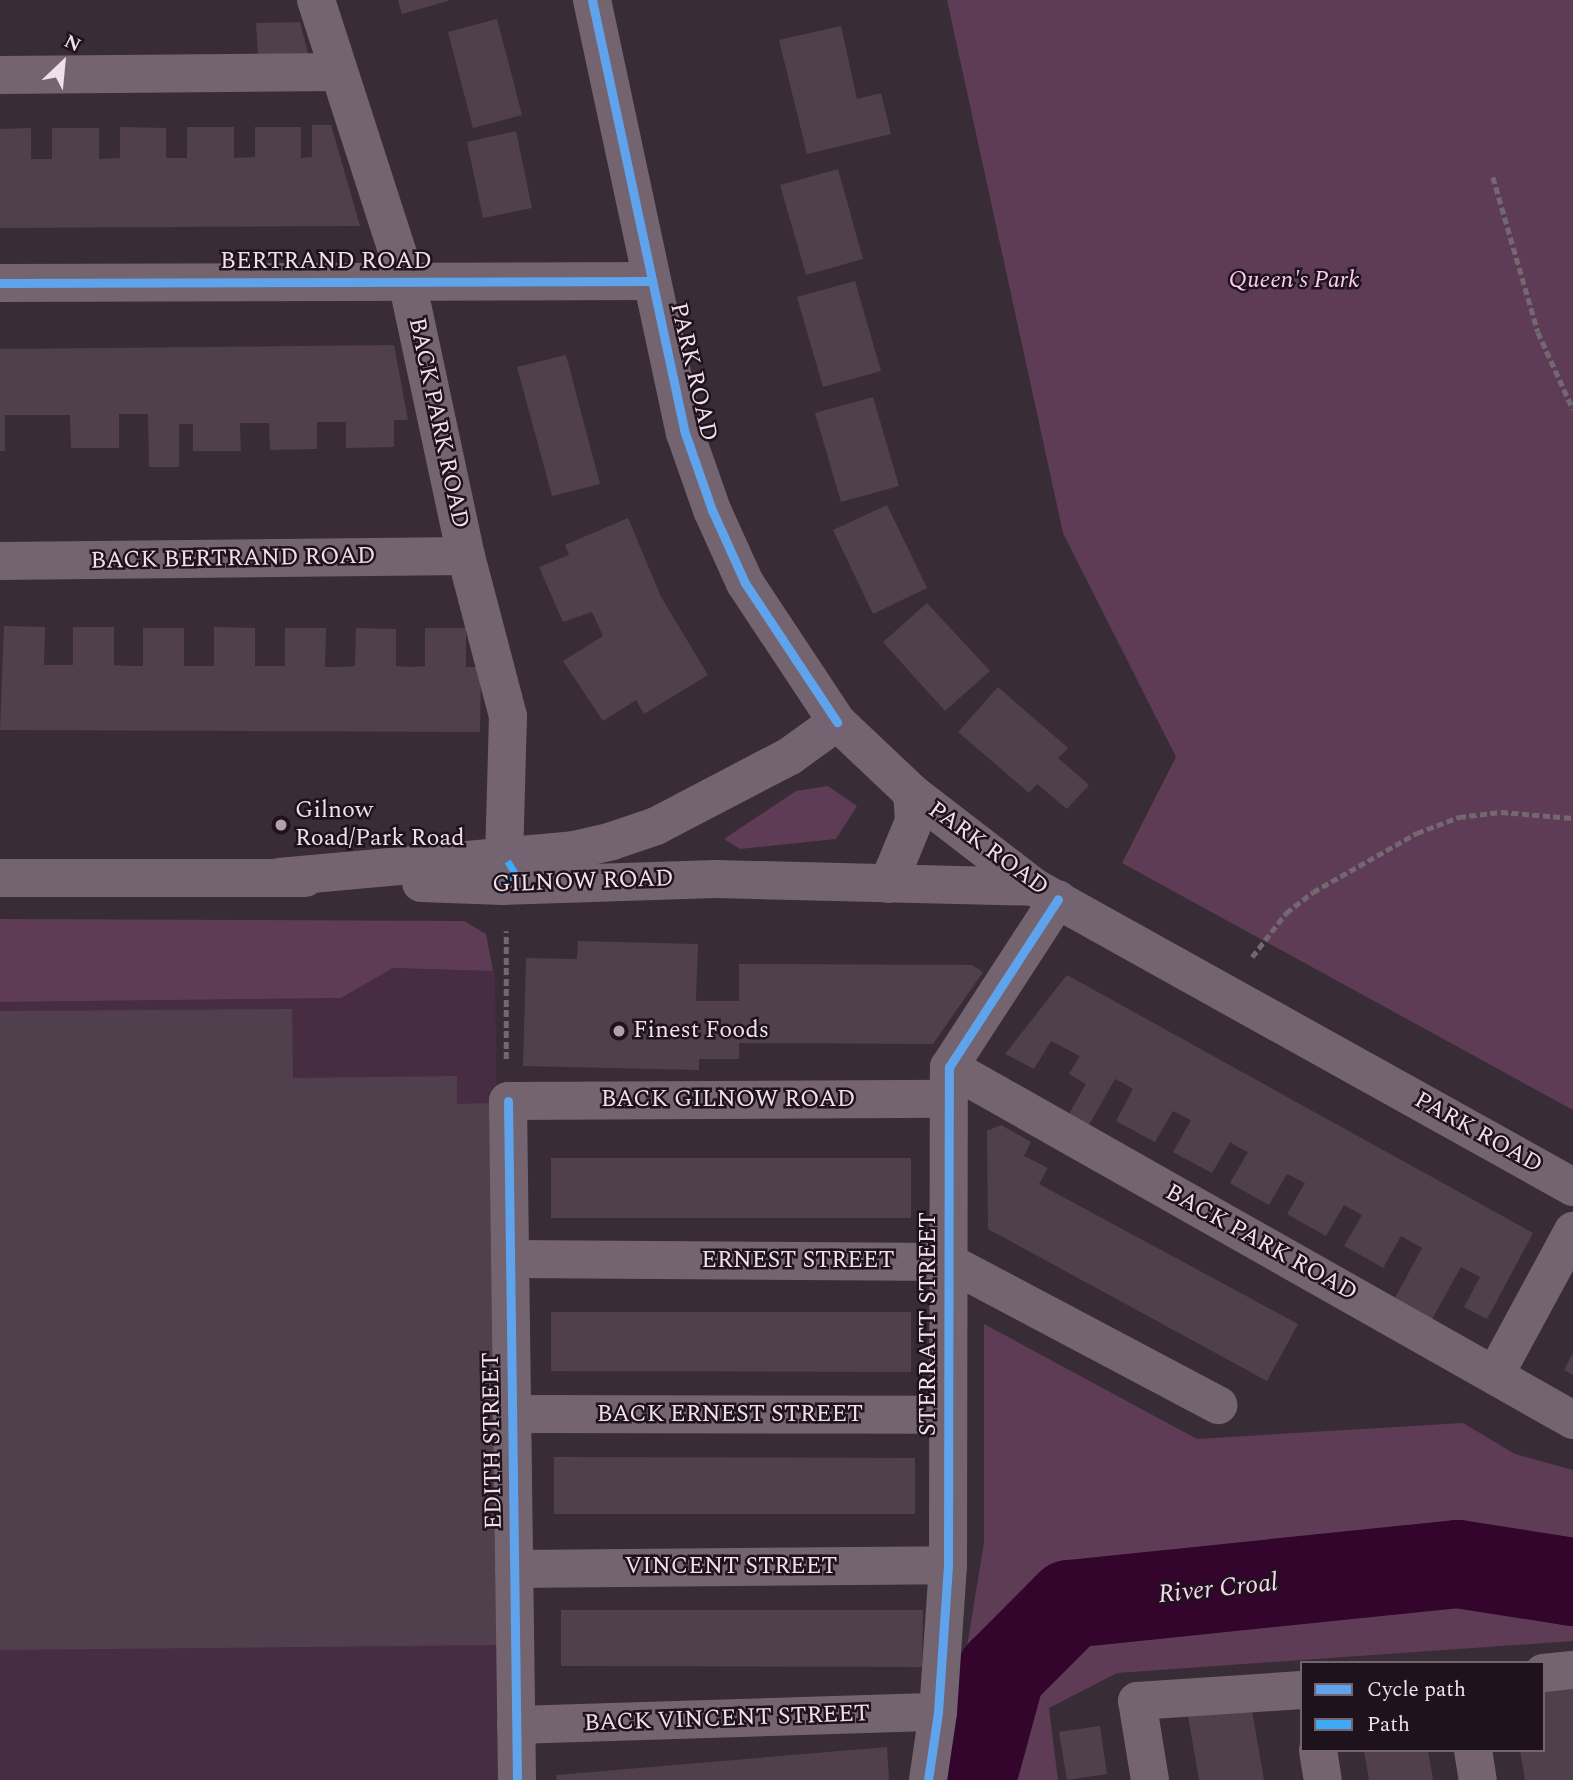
<!DOCTYPE html>
<style>
body{margin:0}
#map{position:relative;width:1573px;height:1780px;overflow:hidden;background:#382c36;font-family:Spectral,serif}
div>[style]{position:absolute}
.built>*{inset:0;background:#482c42}
.green>*{inset:0;background:#5e3c56}
.river>*{height:88px;margin:-44px;padding:0 44px;transform-origin:44px;border-radius:44px;background:#33052d}
.building>*{inset:0;background:#50404d}
.path>*{height:4.5px;margin-top:-2.25px;transform-origin:0;background:repeating-linear-gradient(90deg,#736770 0 7px,transparent 0 10.5px)}
.minor>*{height:38px;margin:-19px;padding:0 19px;transform-origin:19px;border-radius:19px;background:#736470}
.major>*{height:38px;margin:-19px;padding:0 19px;transform-origin:19px;border-radius:19px;background:#746472}
.quiet>*{height:7px;margin-top:-3.5px;transform-origin:0;background:repeating-linear-gradient(90deg,#3fa9f5 0 14px,transparent 0 21px)}
.cycleway>*{height:9px;margin:-4.5px;padding:0 4.5px;transform-origin:4.5px;border-radius:4.5px;background:#60a3ed}
.dots>*{width:19px;height:19px;translate:-50% -50%;box-sizing:border-box;border:4px solid #1e131c;border-radius:50%}
span{translate:-50% -50%;white-space:nowrap;text-align:center;line-height:1.15;-webkit-text-stroke:5px #1e131c;paint-order:stroke}
.street-label{font-size:24px;color:#f0e0eb}
.park-label{font-size:24px;color:#fecbf1;font-style:italic}
.poi-label{font-size:24px;color:#f0e0eb}
.left{translate:0 -50%;text-align:left}
.water-label{font-size:26px;color:#f8d6ef;font-style:italic}
.legend{position:absolute;left:1300px;top:1661px;width:245px;height:91px;box-sizing:border-box;background:#1e131c;border:2px solid #72656f;margin:0;padding:9px 12px;list-style:none;font-size:21px;color:#f0e0eb}
.legend li{display:flex;align-items:center;gap:14px;height:35px}
.legend b{width:35px;border:2px solid #72656f}
.north{position:absolute;left:28px;top:28px;width:70px;height:70px;-webkit-text-stroke:5px #1e131c;paint-order:stroke;rotate:26deg;font-size:19px;font-weight:700;line-height:28px;text-align:center;color:#f0e0eb}
.north::after{content:'';display:block;margin:auto;width:24px;height:32px;background:#f0e0eb;clip-path:polygon(50% 0,100% 100%,50% 72%,0 100%)}
</style>
<div id="map">
<div class="built">
<i style="clip-path:polygon(393px 968px,495px 971px,505px 1780px,0 1780px,0 1002px,341px 998px)"></i>
</div>
<div class="green">
<i style="clip-path:polygon(947px 0,1573px 0,1573px 1110px,1122px 863px,1176px 757px,1063px 533px)"></i>
<i style="clip-path:polygon(828px 786px,857px 806px,836px 839px,740px 849px,724px 839px,796px 791px)"></i>
<i style="clip-path:polygon(0 919px,464px 921px,486px 934px,493px 971px,393px 968px,341px 998px,0 1002px)"></i>
<i style="clip-path:polygon(984px 1324px,1197px 1439px,1463px 1423px,1515px 1454px,1573px 1470px,1573px 1641px,1117px 1673px,1049px 1708px,1058px 1780px,945px 1780px,984px 1543px)"></i>
</div>
<div class="river">
<i style="left:972px;top:1780px;width:111px;rotate:-74.8deg"></i>
<i style="left:1001px;top:1673px;width:98px;rotate:-45deg"></i>
<i style="left:1070px;top:1604px;width:390px;rotate:-5.9deg"></i>
<i style="left:1458px;top:1564px;width:116px;rotate:8.9deg"></i>
</div>
<div class="building">
<i style="clip-path:polygon(398px 0,448px 0,448px 1px,402px 14px)"></i>
<i style="clip-path:polygon(497px 19px,522px 115px,473px 128px,448px 32px)"></i>
<i style="clip-path:polygon(300px 22px,309px 57px,258px 58px,256px 23px)"></i>
<i style="clip-path:polygon(841px 26px,857px 99px,881px 93px,891px 134px,807px 154px,779px 40px)"></i>
<i style="clip-path:polygon(312px 125px,331px 125px,360px 226px,0 228px,0 129px,31px 128px,31px 159px,52px 159px,52px 128px,99px 128px,99px 159px,120px 158px,120px 127px,166px 128px,166px 158px,187px 158px,187px 127px,234px 127px,234px 158px,255px 157px,255px 127px,301px 127px,301px 158px,312px 157px)"></i>
<i style="clip-path:polygon(516px 131px,532px 208px,483px 218px,467px 142px)"></i>
<i style="clip-path:polygon(838px 169px,863px 259px,806px 275px,780px 185px)"></i>
<i style="clip-path:polygon(855px 281px,881px 371px,823px 387px,797px 297px)"></i>
<i style="clip-path:polygon(394px 345px,408px 420px,394px 420px,394px 447px,346px 448px,346px 422px,317px 422px,317px 449px,270px 450px,269px 423px,240px 423px,241px 451px,193px 451px,193px 424px,179px 424px,179px 467px,149px 467px,148px 414px,119px 414px,119px 448px,71px 448px,70px 415px,5px 415px,5px 451px,0 451px,0 349px)"></i>
<i style="clip-path:polygon(566px 355px,600px 484px,552px 496px,517px 367px)"></i>
<i style="clip-path:polygon(873px 397px,899px 486px,841px 502px,815px 413px)"></i>
<i style="clip-path:polygon(887px 505px,927px 588px,873px 614px,833px 530px)"></i>
<i style="clip-path:polygon(628px 518px,661px 597px,708px 675px,644px 714px,636px 700px,603px 721px,563px 661px,603px 636px,592px 612px,563px 622px,539px 567px,569px 555px,565px 545px)"></i>
<i style="clip-path:polygon(927px 603px,990px 671px,945px 711px,883px 642px)"></i>
<i style="clip-path:polygon(4px 626px,45px 627px,44px 665px,73px 665px,73px 627px,114px 627px,114px 665px,129px 666px,143px 666px,143px 628px,184px 628px,184px 666px,214px 666px,214px 627px,255px 628px,255px 666px,285px 666px,285px 628px,326px 628px,325px 667px,340px 667px,355px 666px,356px 628px,396px 629px,396px 666px,410px 667px,425px 666px,425px 628px,466px 628px,466px 667px,481px 667px,480px 732px,0 730px)"></i>
<i style="clip-path:polygon(998px 687px,1068px 748px,1058px 758px,1089px 785px,1067px 809px,1037px 784px,1029px 793px,958px 732px)"></i>
<i style="clip-path:polygon(578px 941px,698px 944px,696px 1001px,739px 1001px,739px 964px,972px 965px,983px 972px,933px 1044px,739px 1043px,739px 1059px,699px 1059px,699px 1070px,523px 1066px,526px 958px,577px 959px)"></i>
<i style="clip-path:polygon(1067px 975px,1533px 1233px,1487px 1319px,1464px 1307px,1480px 1277px,1461px 1267px,1432px 1319px,1395px 1298px,1422px 1248px,1401px 1236px,1383px 1268px,1364px 1257px,1344px 1246px,1362px 1215px,1344px 1205px,1326px 1236px,1287px 1214px,1305px 1183px,1287px 1174px,1269px 1205px,1249px 1194px,1230px 1183px,1248px 1152px,1238px 1147px,1230px 1142px,1212px 1173px,1173px 1152px,1191px 1120px,1173px 1111px,1155px 1142px,1116px 1121px,1133px 1089px,1125px 1084px,1115px 1079px,1089px 1125px,1069px 1114px,1086px 1084px,1069px 1074px,1080px 1056px,1051px 1041px,1034px 1069px,1005px 1054px)"></i>
<i style="clip-path:polygon(292px 1009px,293px 1078px,457px 1076px,457px 1104px,495px 1103px,501px 1645px,0 1650px,0 1011px)"></i>
<i style="clip-path:polygon(1001px 1125px,1031px 1142px,1024px 1156px,1048px 1168px,1039px 1184px,1298px 1324px,1267px 1381px,988px 1229px,987px 1131px)"></i>
<i style="clip-path:polygon(551px 1158px,911px 1158px,911px 1218px,551px 1218px)"></i>
<i style="clip-path:polygon(551px 1312px,911px 1312px,911px 1372px,551px 1371px)"></i>
<i style="clip-path:polygon(1573px 1353px,1573px 1375px,1564px 1370px)"></i>
<i style="clip-path:polygon(554px 1457px,915px 1458px,915px 1514px,554px 1514px)"></i>
<i style="clip-path:polygon(561px 1610px,923px 1610px,922px 1667px,561px 1666px)"></i>
<i style="clip-path:polygon(1543px 1682px,1573px 1686px,1573px 1780px,1525px 1780px,1520px 1750px,1543px 1750px)"></i>
<i style="clip-path:polygon(1250px 1699px,1264px 1780px,1199px 1780px,1187px 1710px)"></i>
<i style="clip-path:polygon(1100px 1726px,1107px 1774px,1067px 1780px,1059px 1732px)"></i>
<i style="clip-path:polygon(887px 1747px,889px 1780px,557px 1780px,556px 1775px)"></i>
<i style="clip-path:polygon(1364px 1750px,1428px 1750px,1433px 1780px,1369px 1780px)"></i>
</div>
<div class="path">
<i style="left:1493px;top:177px;width:161px;rotate:73.8deg"></i>
<i style="left:1538px;top:332px;width:85px;rotate:65.6deg"></i>
<i style="left:1252px;top:957px;width:56px;rotate:-52.3deg"></i>
<i style="left:1286px;top:913px;width:34px;rotate:-38deg"></i>
<i style="left:1313px;top:892px;width:120px;rotate:-29.6deg"></i>
<i style="left:1417px;top:833px;width:45px;rotate:-20.9deg"></i>
<i style="left:1459px;top:817px;width:42px;rotate:-6.8deg"></i>
<i style="left:1501px;top:812px;width:72px;rotate:4.8deg"></i>
<i style="left:506px;top:1059px;width:128px;rotate:-90deg"></i>
</div>
<div class="minor">
<i style="left:316px;top:0;width:295px;rotate:72.1deg"></i>
<i style="left:407px;top:281px;width:281px;rotate:77.9deg"></i>
<i style="left:466px;top:556px;width:165px;rotate:75.3deg"></i>
<i style="left:508px;top:716px;width:139px;rotate:91.6deg"></i>
<i style="left:592px;top:0;width:443px;rotate:77.9deg"></i>
<i style="left:685px;top:433px;width:82px;rotate:70.7deg"></i>
<i style="left:712px;top:510px;width:80px;rotate:65.7deg"></i>
<i style="left:745px;top:583px;width:167px;rotate:56.5deg"></i>
<i style="left:0;top:75px;width:338px;rotate:-0.5deg"></i>
<i style="left:0;top:283px;width:652px;rotate:-0.18deg"></i>
<i style="left:0;top:561px;width:466px;rotate:-0.6deg"></i>
<i style="left:949px;top:1067px;width:717px;rotate:29.5deg"></i>
<i style="left:510px;top:1259px;width:438px;rotate:0.4deg"></i>
<i style="left:948px;top:1262px;width:306px;rotate:27.9deg"></i>
<i style="left:1495px;top:1375px;width:164px;rotate:-61.6deg"></i>
<i style="left:512px;top:1414px;width:436px;rotate:0.1deg"></i>
<i style="left:514px;top:1569px;width:434px;rotate:-0.5deg"></i>
<i style="left:1543px;top:1673px;width:30px;rotate:-6deg"></i>
<i style="left:516px;top:1725px;width:422px;rotate:-1.8deg"></i>
<i style="left:1318px;top:1750px;width:30px;rotate:81deg"></i>
<i style="left:1473px;top:1750px;width:30px;rotate:81deg"></i>
<i style="left:517px;top:1780px;width:679px;rotate:-90.76deg"></i>
<i style="left:508px;top:1101px;width:440px;rotate:-0.3deg"></i>
<i style="left:928px;top:1780px;width:69px;rotate:-81.6deg"></i>
<i style="left:938px;top:1712px;width:147px;rotate:-86.1deg"></i>
<i style="left:948px;top:1565px;width:498px;rotate:-89.9deg"></i>
<i style="left:949px;top:1067px;width:200px;rotate:-57deg"></i>
<i style="left:1150px;top:1780px;width:80px;rotate:-99.3deg"></i>
<i style="left:1137px;top:1701px;width:165px;rotate:-3.8deg"></i>
</div>
<div class="major">
<i style="left:279px;top:877px;width:296px;rotate:-5.2deg"></i>
<i style="left:574px;top:850px;width:39px;rotate:-13deg"></i>
<i style="left:612px;top:841px;width:46px;rotate:-18.8deg"></i>
<i style="left:656px;top:826px;width:151px;rotate:-27.6deg"></i>
<i style="left:790px;top:756px;width:58px;rotate:-35.9deg"></i>
<i style="left:837px;top:722px;width:103px;rotate:43.4deg"></i>
<i style="left:912px;top:793px;width:154px;rotate:37.6deg"></i>
<i style="left:1034px;top:887px;width:617px;rotate:29.1deg"></i>
<i style="left:0;top:878px;width:305px"></i>
<i style="left:421px;top:883px;width:82px;rotate:2.1deg"></i>
<i style="left:503px;top:886px;width:213px;rotate:-1.9deg"></i>
<i style="left:716px;top:879px;width:318px;rotate:1.4deg"></i>
<i style="left:888px;top:884px;width:68px;rotate:-67.6deg"></i>
<i style="left:914px;top:821px;width:28px;rotate:-94deg"></i>
</div>
<div class="quiet">
<i style="left:503px;top:886px;width:18px;rotate:-47deg"></i>
<i style="left:515px;top:873px;width:21px;rotate:-121deg"></i>
</div>
<div class="cycleway">
<i style="left:592px;top:0;width:443px;rotate:77.9deg"></i>
<i style="left:685px;top:433px;width:82px;rotate:70.7deg"></i>
<i style="left:712px;top:510px;width:80px;rotate:65.7deg"></i>
<i style="left:745px;top:583px;width:167px;rotate:56.5deg"></i>
<i style="left:0;top:283px;width:652px;rotate:-0.18deg"></i>
<i style="left:508px;top:1101px;width:679px;rotate:89.24deg"></i>
<i style="left:928px;top:1780px;width:69px;rotate:-81.6deg"></i>
<i style="left:938px;top:1712px;width:147px;rotate:-86.1deg"></i>
<i style="left:948px;top:1565px;width:498px;rotate:-89.9deg"></i>
<i style="left:949px;top:1067px;width:200px;rotate:-57deg"></i>
</div>
<div class="dots">
<i style="left:281px;top:825px;background:#b0a1ac"></i>
<i style="left:619px;top:1031px;background:#b0a1ac"></i>
</div>
<div class="street-label">
<span style="left:326px;top:262px">BERTRAND ROAD</span>
<span style="left:693px;top:372px;rotate:77deg">PARK ROAD</span>
<span style="left:438px;top:423px;rotate:78deg">BACK PARK ROAD</span>
<span style="left:233px;top:559px;rotate:-1deg">BACK BERTRAND ROAD</span>
<span style="left:988px;top:849px;rotate:36deg">PARK ROAD</span>
<span style="left:583px;top:882px;rotate:-2deg">GILNOW ROAD</span>
<span style="left:728px;top:1100px">BACK GILNOW ROAD</span>
<span style="left:1478px;top:1133px;rotate:29deg">PARK ROAD</span>
<span style="left:1261px;top:1243px;rotate:29deg">BACK PARK ROAD</span>
<span style="left:798px;top:1261px">ERNEST STREET</span>
<span style="left:929px;top:1324px;rotate:-90deg">STERRATT STREET</span>
<span style="left:730px;top:1415px">BACK ERNEST STREET</span>
<span style="left:493px;top:1441px;rotate:-91deg">EDITH STREET</span>
<span style="left:731px;top:1567px">VINCENT STREET</span>
<span style="left:727px;top:1719px;rotate:-2deg">BACK VINCENT STREET</span>
</div>
<div class="park-label">
<span style="left:1294px;top:281px">Queen's Park</span>
</div>
<div class="poi-label">
<span class="left" style="left:295px;top:825px">Gilnow<br>Road/Park Road</span>
<span class="left" style="left:633px;top:1031px">Finest Foods</span>
</div>
<div class="water-label">
<span style="left:1218px;top:1589px;rotate:-6deg">River Croal</span>
</div>
<ul class="legend">
<li><b style="height:9px;background:#60a3ed"></b>Cycle path</li>
<li><b style="height:9px;background:#3fa9f5"></b>Path</li>
</ul>
<div class="north">N</div>
</div>
